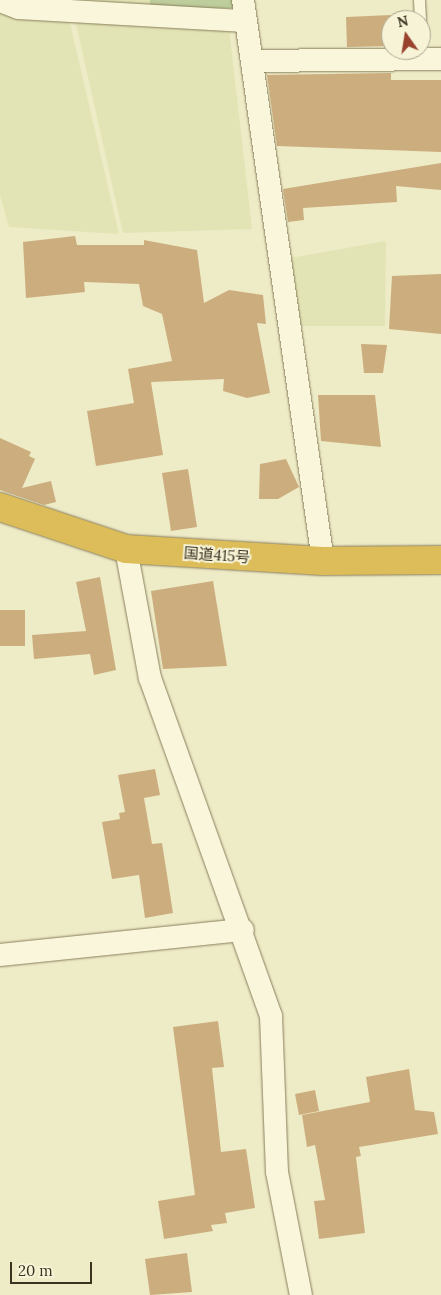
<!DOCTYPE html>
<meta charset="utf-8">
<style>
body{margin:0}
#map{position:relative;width:441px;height:1295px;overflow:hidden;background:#eeebc7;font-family:Lora,"Noto Sans JP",serif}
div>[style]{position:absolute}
.farmland>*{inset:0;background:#e2e4b5}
.green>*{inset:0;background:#bdcd9b}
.building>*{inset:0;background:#ccae7e}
.roads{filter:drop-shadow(0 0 1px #8a7e5c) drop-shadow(0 0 1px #8a7e5c)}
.lane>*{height:11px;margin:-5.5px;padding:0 5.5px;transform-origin:5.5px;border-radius:5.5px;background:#f9f6db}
.street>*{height:22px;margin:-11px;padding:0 11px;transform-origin:11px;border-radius:11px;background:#f9f6db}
.highway>*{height:28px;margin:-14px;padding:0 14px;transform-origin:14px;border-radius:14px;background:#dcbd5a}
span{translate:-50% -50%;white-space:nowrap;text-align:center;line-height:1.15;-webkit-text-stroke:4px #f6f3d7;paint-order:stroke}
.street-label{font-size:15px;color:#3b3220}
.north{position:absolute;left:381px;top:10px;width:50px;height:50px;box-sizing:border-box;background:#f6f3d7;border:1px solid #aba68e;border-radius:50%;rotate:347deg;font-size:14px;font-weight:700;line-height:20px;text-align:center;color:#3b3220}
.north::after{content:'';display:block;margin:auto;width:18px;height:22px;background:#99422d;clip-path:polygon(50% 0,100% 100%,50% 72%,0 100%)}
.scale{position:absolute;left:10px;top:1262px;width:82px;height:22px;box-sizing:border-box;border:2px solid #3b3220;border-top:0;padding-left:6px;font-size:15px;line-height:18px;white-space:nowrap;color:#3b3220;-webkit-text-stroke:4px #f6f3d7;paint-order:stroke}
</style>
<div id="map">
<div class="farmland">
<i style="clip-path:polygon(0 0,150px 0,150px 15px,66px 6px,119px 234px,9px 227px,0 195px)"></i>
<i style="clip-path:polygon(75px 19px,229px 28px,252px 229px,123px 233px)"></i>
<i style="clip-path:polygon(386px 241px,385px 326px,293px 326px,285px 259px)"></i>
</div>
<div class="green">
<i style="clip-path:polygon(150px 0,234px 0,236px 8px,150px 9px)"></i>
</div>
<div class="building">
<i style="clip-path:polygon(391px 15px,391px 46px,347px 47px,346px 17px)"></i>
<i style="clip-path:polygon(391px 73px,391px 80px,441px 80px,441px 152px,277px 146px,267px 75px)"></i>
<i style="clip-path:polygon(441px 163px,441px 190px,396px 186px,397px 202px,303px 208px,304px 220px,288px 222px,283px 189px)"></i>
<i style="clip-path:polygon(75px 236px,77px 245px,144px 245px,144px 240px,197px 250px,204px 303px,229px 290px,263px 295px,266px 324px,257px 323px,270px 393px,247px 398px,223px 391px,224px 379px,151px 382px,163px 455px,96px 466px,87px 411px,134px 403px,128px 369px,172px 361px,162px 314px,143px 306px,139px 284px,84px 282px,85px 292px,26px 298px,23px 242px)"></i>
<i style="clip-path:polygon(441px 274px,441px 334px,389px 329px,392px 276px)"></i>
<i style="clip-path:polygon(361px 344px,387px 345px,383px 373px,364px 373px)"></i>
<i style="clip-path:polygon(318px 395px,375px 395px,381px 447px,321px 441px)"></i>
<i style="clip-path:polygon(0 438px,31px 452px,29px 456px,35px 459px,22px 488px,51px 481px,56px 502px,44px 505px,0 490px)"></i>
<i style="clip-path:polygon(286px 459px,299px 487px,278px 499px,259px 499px,260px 464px)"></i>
<i style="clip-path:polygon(188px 469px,197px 527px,171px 531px,162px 473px)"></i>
<i style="clip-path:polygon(100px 577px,116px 670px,94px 675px,90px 654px,34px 659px,32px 635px,86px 631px,76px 582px)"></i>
<i style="clip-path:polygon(213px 581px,227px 666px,163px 669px,151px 591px)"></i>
<i style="clip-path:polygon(0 610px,25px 610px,25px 646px,0 646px)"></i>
<i style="clip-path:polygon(155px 769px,160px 795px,144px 798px,152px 844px,162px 843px,173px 913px,145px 918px,139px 875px,112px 879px,102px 822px,120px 819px,119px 813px,125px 812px,118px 775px)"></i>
<i style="clip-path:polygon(218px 1021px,224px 1067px,212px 1068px,221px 1152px,246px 1149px,255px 1208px,225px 1213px,227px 1223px,211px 1225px,213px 1231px,164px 1239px,158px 1201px,195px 1195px,173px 1027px)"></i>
<i style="clip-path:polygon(409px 1069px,415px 1110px,434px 1112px,438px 1134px,359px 1147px,361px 1156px,356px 1157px,365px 1233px,319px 1239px,314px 1201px,325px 1200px,315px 1145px,307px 1147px,302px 1115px,370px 1102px,366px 1077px)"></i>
<i style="clip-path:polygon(315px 1090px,319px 1111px,299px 1115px,295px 1094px)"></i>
<i style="clip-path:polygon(187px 1253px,192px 1292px,150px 1295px,145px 1259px)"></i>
</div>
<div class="roads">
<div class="lane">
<i style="left:419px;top:0;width:20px;rotate:87deg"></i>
</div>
<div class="street">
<i style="left:243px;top:0;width:567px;rotate:81.88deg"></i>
<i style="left:0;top:1px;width:19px;rotate:21deg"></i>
<i style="left:18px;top:8px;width:228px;rotate:3.3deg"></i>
<i style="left:252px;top:61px;width:189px;rotate:-0.6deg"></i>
<i style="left:126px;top:549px;width:131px;rotate:79.5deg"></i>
<i style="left:150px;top:678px;width:359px;rotate:70.3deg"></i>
<i style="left:271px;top:1016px;width:156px;rotate:87.8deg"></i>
<i style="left:277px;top:1172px;width:125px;rotate:79deg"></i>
<i style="left:0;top:955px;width:244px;rotate:-5.9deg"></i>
</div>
<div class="highway">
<i style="left:0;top:507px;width:133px;rotate:18.4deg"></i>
<i style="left:126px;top:549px;width:197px;rotate:3.5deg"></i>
<i style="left:323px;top:561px;width:118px;rotate:-0.5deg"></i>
</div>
</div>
<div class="street-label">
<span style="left:217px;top:555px;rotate:4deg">国道415号</span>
</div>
<div class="north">N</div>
<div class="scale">20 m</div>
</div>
